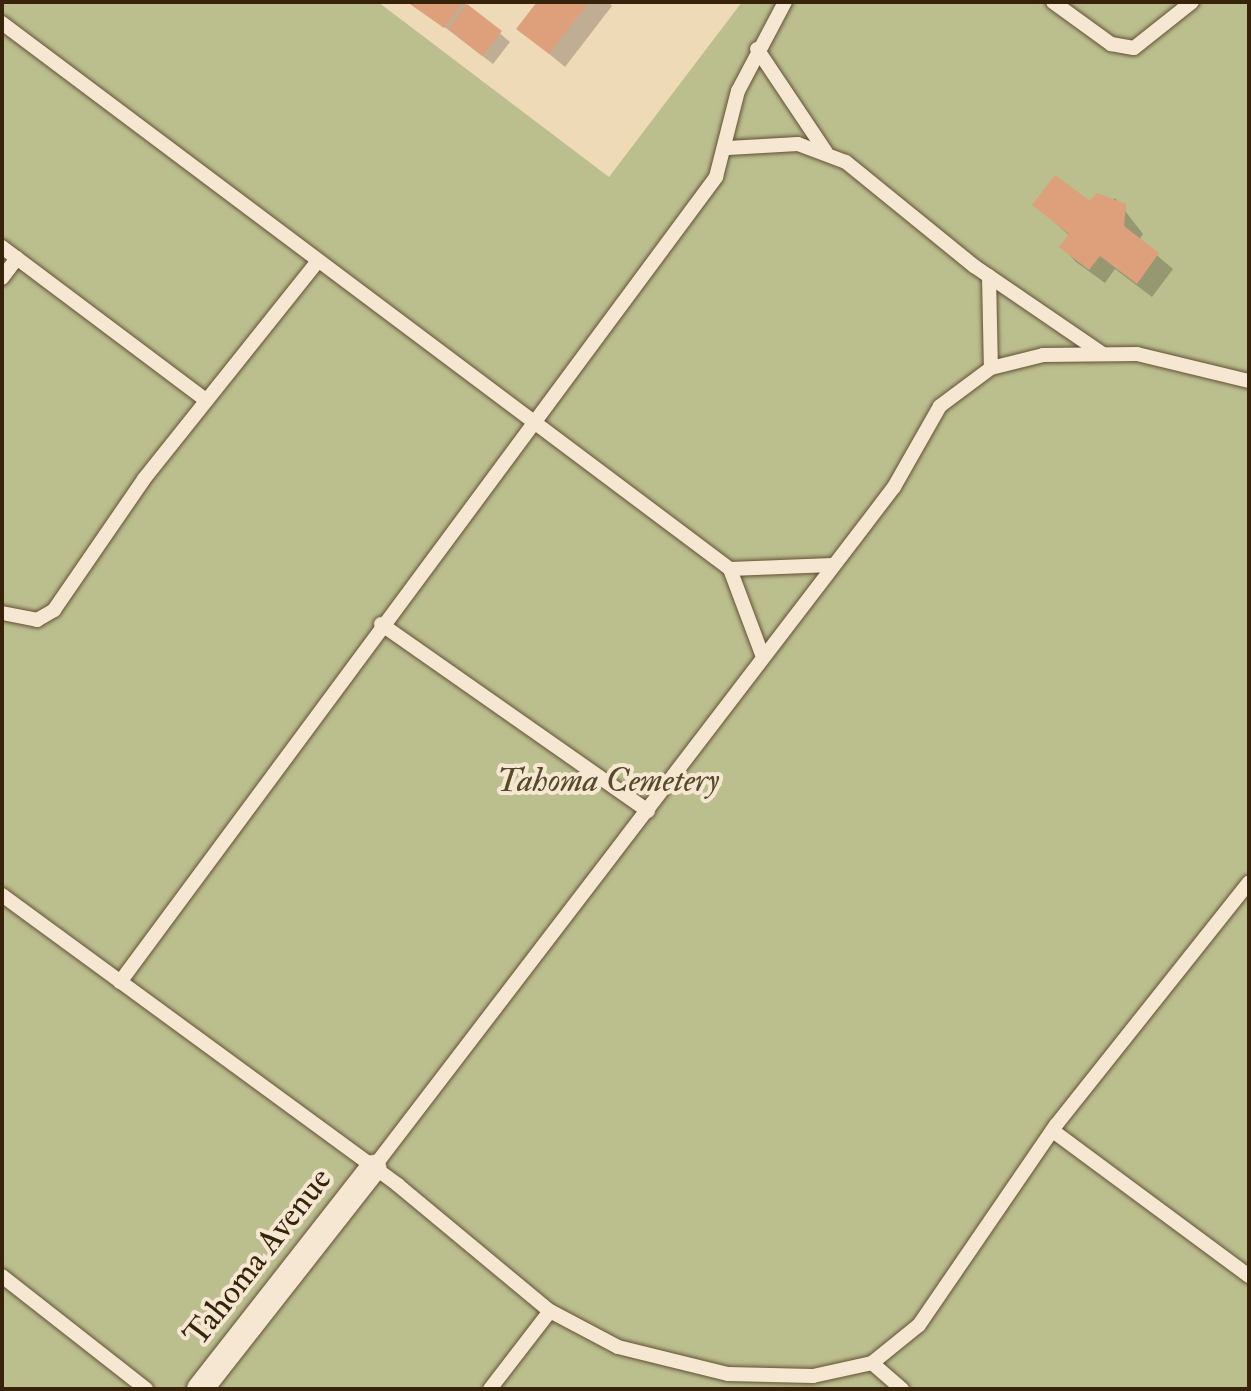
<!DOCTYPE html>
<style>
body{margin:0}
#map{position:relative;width:1251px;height:1391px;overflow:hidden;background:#efdab8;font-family:"IM FELL Double Pica",serif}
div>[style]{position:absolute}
.green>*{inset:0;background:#bbbf8e}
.shadow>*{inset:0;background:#0003}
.building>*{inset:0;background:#dda07b}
.roads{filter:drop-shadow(0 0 2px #645136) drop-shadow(0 0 2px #645136)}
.service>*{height:14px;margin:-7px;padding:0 7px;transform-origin:7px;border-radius:7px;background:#f5e7d1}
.minor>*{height:26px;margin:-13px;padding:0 13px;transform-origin:13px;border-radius:13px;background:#f5e7d1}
span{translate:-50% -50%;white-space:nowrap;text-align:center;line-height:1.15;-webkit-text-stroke:8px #f5e7d1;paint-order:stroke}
.park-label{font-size:34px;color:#574a2b;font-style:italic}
.street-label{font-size:34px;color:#36230a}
.frame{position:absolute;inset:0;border:4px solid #36230a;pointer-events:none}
</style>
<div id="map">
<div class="green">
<i style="clip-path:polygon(2px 2px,378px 2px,609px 177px,742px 2px,1249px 2px,1249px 1389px,2px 1389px)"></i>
</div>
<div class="shadow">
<i style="clip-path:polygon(412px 2px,463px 2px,510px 42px,493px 64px)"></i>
<i style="clip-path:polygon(540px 2px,608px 2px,612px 6px,565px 67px,519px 29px)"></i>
<i style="clip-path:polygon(1115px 198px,1143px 234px,1139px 240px,1173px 269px,1152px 297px,1115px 269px,1105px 283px,1076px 262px,1062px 247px,1070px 236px,1035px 205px,1109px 205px)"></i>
</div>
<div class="building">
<i style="clip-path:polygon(407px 2px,463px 2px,444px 28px)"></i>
<i style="clip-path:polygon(537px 2px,589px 2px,549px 54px,516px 29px)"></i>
<i style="clip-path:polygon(467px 4px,502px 31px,482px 56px,448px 29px)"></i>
<i style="clip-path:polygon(1055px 175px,1090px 201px,1097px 193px,1126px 204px,1124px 226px,1159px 253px,1137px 284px,1100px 256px,1089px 270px,1059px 247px,1069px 234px,1032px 205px)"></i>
</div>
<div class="roads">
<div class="service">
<i style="left:1053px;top:2px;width:72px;rotate:35.9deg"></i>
<i style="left:1111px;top:44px;width:23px;rotate:10deg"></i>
<i style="left:1134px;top:48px;width:74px;rotate:-38.4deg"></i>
<i style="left:2px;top:23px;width:910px;rotate:36.87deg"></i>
<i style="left:757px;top:49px;width:124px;rotate:56.2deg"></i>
<i style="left:728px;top:148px;width:70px;rotate:-3.3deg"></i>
<i style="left:798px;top:144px;width:51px;rotate:20.6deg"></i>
<i style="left:846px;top:162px;width:165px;rotate:39.1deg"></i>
<i style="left:974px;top:266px;width:156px;rotate:34.3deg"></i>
<i style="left:2px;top:247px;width:255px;rotate:36.9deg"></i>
<i style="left:989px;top:276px;width:92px;rotate:88.8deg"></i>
<i style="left:2px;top:278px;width:25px;rotate:-53deg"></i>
<i style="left:2px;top:613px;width:36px;rotate:11deg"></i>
<i style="left:37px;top:620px;width:20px;rotate:-30deg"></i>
<i style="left:54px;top:610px;width:159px;rotate:-55.5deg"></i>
<i style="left:144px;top:479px;width:279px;rotate:-51.4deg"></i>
<i style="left:381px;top:624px;width:326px;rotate:35deg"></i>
<i style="left:763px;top:657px;width:94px;rotate:-110.6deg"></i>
<i style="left:730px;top:569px;width:102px;rotate:-2.2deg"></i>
<i style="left:2px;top:895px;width:491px;rotate:36.2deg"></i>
<i style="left:398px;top:1185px;width:197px;rotate:39.7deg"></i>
<i style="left:550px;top:1311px;width:77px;rotate:27.9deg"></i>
<i style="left:618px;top:1347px;width:113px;rotate:13.8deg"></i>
<i style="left:728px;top:1374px;width:85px;rotate:1.3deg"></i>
<i style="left:813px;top:1376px;width:60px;rotate:-12.4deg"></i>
<i style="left:872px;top:1363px;width:60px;rotate:-39deg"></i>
<i style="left:919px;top:1325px;width:242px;rotate:-55.6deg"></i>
<i style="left:1056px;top:1125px;width:310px;rotate:-51.5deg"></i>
<i style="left:120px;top:982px;width:1002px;rotate:-53.48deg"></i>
<i style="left:716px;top:177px;width:89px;rotate:-75.7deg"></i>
<i style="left:738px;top:91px;width:101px;rotate:-62.2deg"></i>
<i style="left:1053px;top:1131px;width:244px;rotate:36.5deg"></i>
<i style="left:373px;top:1168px;width:857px;rotate:-52.58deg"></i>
<i style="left:894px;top:487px;width:93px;rotate:-60.4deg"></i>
<i style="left:940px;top:406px;width:64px;rotate:-36.7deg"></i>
<i style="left:991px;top:368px;width:54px;rotate:-14deg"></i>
<i style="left:1043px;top:355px;width:94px;rotate:-0.6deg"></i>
<i style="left:1137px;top:354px;width:115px;rotate:13.6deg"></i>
<i style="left:2px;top:1276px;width:183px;rotate:38.1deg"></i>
<i style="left:872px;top:1363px;width:40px;rotate:41deg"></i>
<i style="left:490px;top:1389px;width:98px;rotate:-52.4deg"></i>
</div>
<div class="minor">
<i style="left:200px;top:1389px;width:281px;rotate:-51.9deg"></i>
</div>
</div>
<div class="park-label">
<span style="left:608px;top:781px">Tahoma Cemetery</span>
</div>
<div class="street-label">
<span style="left:258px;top:1257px;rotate:-52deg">Tahoma Avenue</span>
</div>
<div class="frame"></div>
</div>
